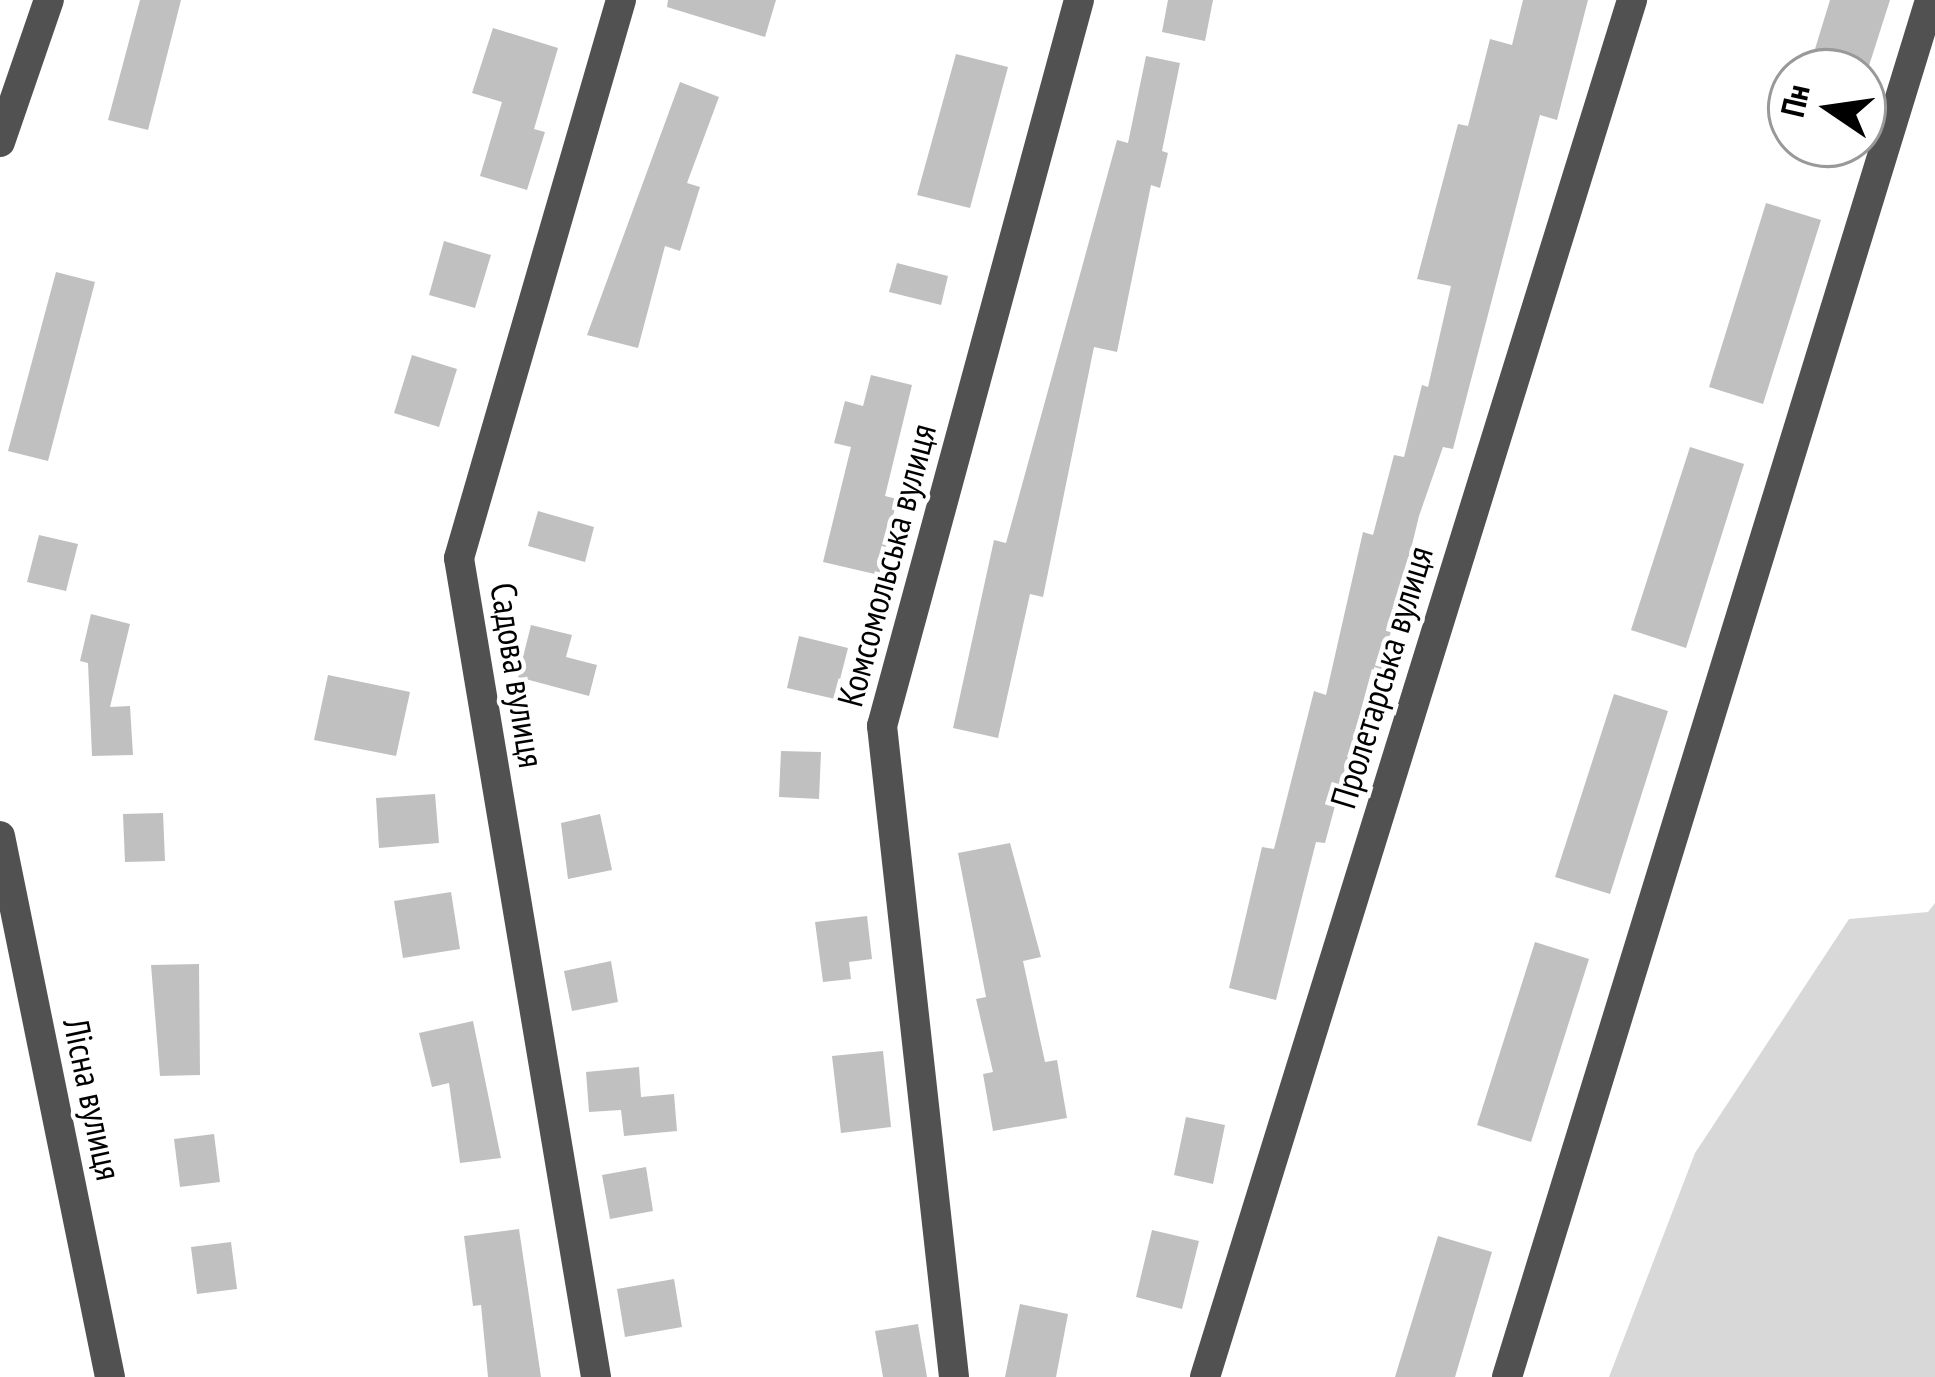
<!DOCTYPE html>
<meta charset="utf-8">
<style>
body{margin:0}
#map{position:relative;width:1935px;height:1377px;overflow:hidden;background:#fff;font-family:"PT Sans Narrow",sans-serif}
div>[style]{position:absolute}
.green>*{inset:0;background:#d8d8d8}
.building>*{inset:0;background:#c0c0c0}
.minor>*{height:30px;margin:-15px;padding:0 15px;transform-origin:15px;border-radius:15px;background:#515151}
span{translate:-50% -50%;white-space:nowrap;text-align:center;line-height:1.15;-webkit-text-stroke:9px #fff;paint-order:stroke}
.street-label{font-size:36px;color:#000}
.north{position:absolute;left:1767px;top:48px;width:120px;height:120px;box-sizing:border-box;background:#fff;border:3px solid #999;border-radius:50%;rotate:283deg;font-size:33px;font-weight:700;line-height:48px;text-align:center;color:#000}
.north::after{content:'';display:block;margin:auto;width:42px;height:54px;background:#000;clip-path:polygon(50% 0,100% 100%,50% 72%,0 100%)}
</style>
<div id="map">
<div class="green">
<i style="clip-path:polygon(1935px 903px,1935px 1377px,1609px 1377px,1695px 1153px,1849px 919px,1928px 912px)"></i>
</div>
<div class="building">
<i style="clip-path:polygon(140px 0,181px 0,148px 130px,108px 120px)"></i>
<i style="clip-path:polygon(668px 0,776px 0,765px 37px,667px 7px)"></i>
<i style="clip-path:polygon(1168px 0,1213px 0,1205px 41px,1162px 32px)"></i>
<i style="clip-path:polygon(1523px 0,1588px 0,1557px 120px,1540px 115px,1453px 449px,1443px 447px,1419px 516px,1381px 672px,1372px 669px,1325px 843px,1316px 842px,1276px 1000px,1229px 988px,1262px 847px,1274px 849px,1314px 691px,1326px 695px,1363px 532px,1373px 535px,1394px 455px,1404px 457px,1422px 385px,1428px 387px,1451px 286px,1417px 279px,1458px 124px,1468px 126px,1490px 39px,1512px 45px)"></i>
<i style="clip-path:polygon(1830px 0,1890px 0,1867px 72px,1808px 72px)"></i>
<i style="clip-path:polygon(493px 28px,558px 48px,534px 129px,545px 132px,527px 190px,480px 176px,502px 102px,472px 93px)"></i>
<i style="clip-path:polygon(956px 54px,1008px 67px,970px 208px,917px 195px)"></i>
<i style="clip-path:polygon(1146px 56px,1180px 63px,1162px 151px,1168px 153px,1160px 188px,1151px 185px,1117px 352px,1094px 347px,1043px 597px,1030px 594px,998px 738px,953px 728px,994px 540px,1006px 543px,1117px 140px,1128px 143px)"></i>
<i style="clip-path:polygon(680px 82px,719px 97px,687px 183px,700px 187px,680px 251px,665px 246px,638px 348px,587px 335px)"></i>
<i style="clip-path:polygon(1766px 203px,1821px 220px,1763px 404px,1709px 387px)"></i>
<i style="clip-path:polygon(444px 241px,491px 255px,475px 308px,429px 295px)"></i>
<i style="clip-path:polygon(897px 263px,948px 276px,941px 305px,889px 292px)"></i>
<i style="clip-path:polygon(56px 272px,95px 282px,48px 461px,8px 451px)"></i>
<i style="clip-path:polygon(412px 355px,457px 369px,439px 427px,394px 413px)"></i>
<i style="clip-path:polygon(871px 375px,912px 385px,885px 496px,897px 499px,879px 575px,823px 562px,851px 447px,834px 443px,845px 401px,863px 406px)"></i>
<i style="clip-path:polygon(1690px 447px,1744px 464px,1686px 648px,1631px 630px)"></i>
<i style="clip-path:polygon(538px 511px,594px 527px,585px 562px,528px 546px)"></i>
<i style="clip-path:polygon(39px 535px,78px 544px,66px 591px,27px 582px)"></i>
<i style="clip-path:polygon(91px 614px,130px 624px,110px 707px,130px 706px,133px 755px,92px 756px,88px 663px,80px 661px)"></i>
<i style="clip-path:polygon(531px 625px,572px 635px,566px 657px,597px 665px,589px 696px,518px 677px)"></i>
<i style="clip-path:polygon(799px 636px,848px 648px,835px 699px,787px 688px)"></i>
<i style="clip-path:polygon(328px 675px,410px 692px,396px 756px,314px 740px)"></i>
<i style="clip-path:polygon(1614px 694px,1668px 711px,1610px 894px,1555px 877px)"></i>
<i style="clip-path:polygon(781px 751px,821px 752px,819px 799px,779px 797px)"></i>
<i style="clip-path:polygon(435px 794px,439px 843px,379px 848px,376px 798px)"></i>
<i style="clip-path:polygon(163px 813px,165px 861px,125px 862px,123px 814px)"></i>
<i style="clip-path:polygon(600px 814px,612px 870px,568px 879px,561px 823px)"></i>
<i style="clip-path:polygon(1010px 843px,1041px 957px,1023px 961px,1045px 1062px,1057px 1060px,1067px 1118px,993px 1131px,983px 1074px,993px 1072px,976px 999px,986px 997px,958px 853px)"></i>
<i style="clip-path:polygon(451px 892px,460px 949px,403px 958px,394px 901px)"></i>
<i style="clip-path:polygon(867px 916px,872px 959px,849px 962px,851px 979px,823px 982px,815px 922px)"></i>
<i style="clip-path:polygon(1535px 942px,1589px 959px,1531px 1142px,1477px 1125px)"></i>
<i style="clip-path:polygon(611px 961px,618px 1002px,572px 1011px,564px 971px)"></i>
<i style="clip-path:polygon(199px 964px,200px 1075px,160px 1076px,151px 965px)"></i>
<i style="clip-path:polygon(473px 1021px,501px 1158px,460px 1163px,449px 1083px,432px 1087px,419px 1033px)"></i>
<i style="clip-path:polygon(883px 1051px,891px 1127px,841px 1133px,832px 1056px)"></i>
<i style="clip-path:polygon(639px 1067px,641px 1097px,674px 1094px,677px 1131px,624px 1136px,621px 1110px,589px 1112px,586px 1072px)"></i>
<i style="clip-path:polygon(1186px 1117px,1225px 1125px,1213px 1184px,1174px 1175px)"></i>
<i style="clip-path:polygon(214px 1134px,220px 1182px,180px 1187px,174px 1139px)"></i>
<i style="clip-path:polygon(646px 1167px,653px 1211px,610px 1219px,602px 1175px)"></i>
<i style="clip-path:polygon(519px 1229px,541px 1377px,488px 1377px,481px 1305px,473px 1306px,464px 1236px)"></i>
<i style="clip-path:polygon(1152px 1230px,1199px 1241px,1182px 1309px,1136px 1297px)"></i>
<i style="clip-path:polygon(1438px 1236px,1492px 1252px,1455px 1377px,1395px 1377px)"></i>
<i style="clip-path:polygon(231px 1242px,237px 1289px,197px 1294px,191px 1247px)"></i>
<i style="clip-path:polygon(674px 1279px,682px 1327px,625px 1337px,617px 1289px)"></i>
<i style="clip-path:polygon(1020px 1304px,1068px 1314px,1056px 1377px,1005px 1377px)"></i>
<i style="clip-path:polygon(918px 1324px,927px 1377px,883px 1377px,875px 1331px)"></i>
</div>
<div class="minor">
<i style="left:0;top:142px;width:150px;rotate:-71deg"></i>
<i style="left:0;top:836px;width:552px;rotate:78.51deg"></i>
<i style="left:596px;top:1377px;width:830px;rotate:-99.5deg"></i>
<i style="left:459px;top:558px;width:581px;rotate:-73.81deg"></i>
<i style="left:954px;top:1377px;width:655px;rotate:-96.31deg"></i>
<i style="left:882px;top:726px;width:752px;rotate:-74.82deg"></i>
<i style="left:1205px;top:1377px;width:1442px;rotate:-72.77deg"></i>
<i style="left:1507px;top:1377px;width:1441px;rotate:-72.92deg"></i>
</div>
<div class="street-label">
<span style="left:886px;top:565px;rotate:-75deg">Комсомольська вулиця</span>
<span style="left:518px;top:675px;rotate:81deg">Садова вулиця</span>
<span style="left:1381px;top:677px;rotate:-73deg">Пролетарська вулиця</span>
<span style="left:93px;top:1099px;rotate:78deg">Лісна вулиця</span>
</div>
<div class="north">Пн</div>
</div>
